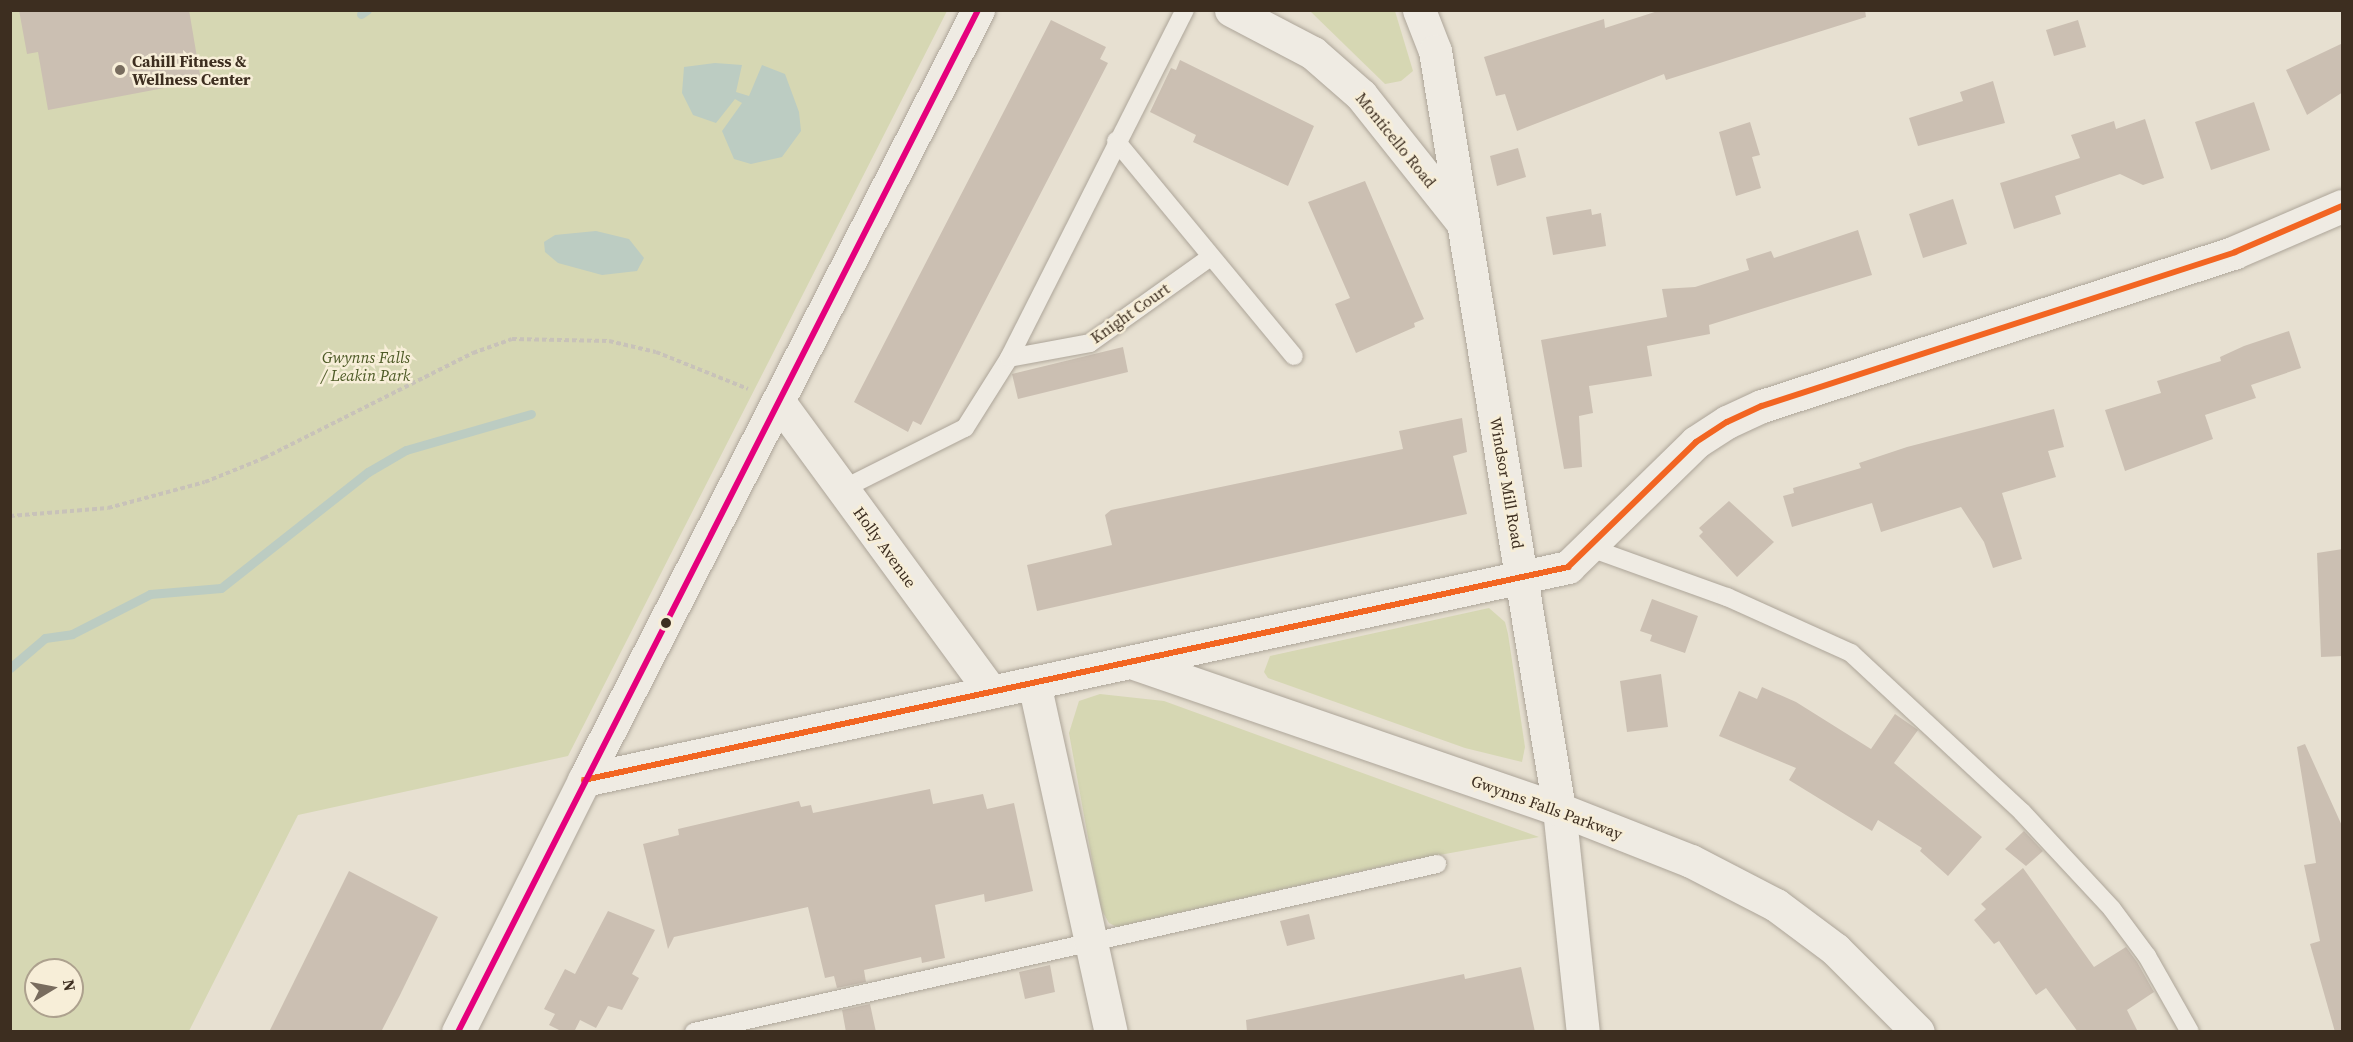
<!DOCTYPE html>
<style>
body{margin:0}
#map{position:relative;width:2353px;height:1042px;overflow:hidden;background:#e7e0d1;font-family:"Source Serif 4",serif}
div>[style]{position:absolute}
.green>*{inset:0;background:#d6d7b3}
.water>*{inset:0;background:#bcccc2}
.stream>*{height:9px;margin:-4.5px;padding:0 4.5px;transform-origin:4.5px;border-radius:4.5px;background:#bcccc2}
.building>*{inset:0;background:#cbbfb2}
.path>*{height:4px;margin-top:-2px;transform-origin:0;background:repeating-linear-gradient(90deg,#c8c2b9 0 4.5px,transparent 0 7.5px)}
.roads{filter:drop-shadow(0 0 2px #ada599) drop-shadow(0 0 2px #ada599)}
.lane>*{height:18px;margin:-9px;padding:0 9px;transform-origin:9px;border-radius:9px;background:#efebe3}
.street>*{height:33px;margin:-16.5px;padding:0 16.5px;transform-origin:16.5px;border-radius:16.5px;background:#efebe3}
.secondary>*{height:33px;margin:-16.5px;padding:0 16.5px;transform-origin:16.5px;border-radius:16.5px;background:#efebe3}
.bus-1>*{height:6px;margin:-3px;padding:0 3px;transform-origin:3px;border-radius:3px;background:#f26522}
.bus-2>*{height:6px;margin:-3px;padding:0 3px;transform-origin:3px;border-radius:3px;background:#e5007d}
.dots>*{width:16px;height:16px;translate:-50% -50%;box-sizing:border-box;border:3px solid #f7eed8;border-radius:50%}
span{translate:-50% -50%;white-space:nowrap;text-align:center;line-height:1.15;-webkit-text-stroke:5px #f7eed8;paint-order:stroke}
.poi-label{font-size:16px;color:#3d2e20;font-weight:700}
.left{translate:0 -50%;text-align:left}
.street-label{font-size:16px;color:#3d2e20}
.park-label{font-size:16px;color:#4d5a26;font-style:italic}
.frame{position:absolute;inset:0;border:12px solid #3d2e20;pointer-events:none}
.north{position:absolute;left:24px;top:958px;width:60px;height:60px;box-sizing:border-box;background:#f7eed8;border:2px solid #ada18e;border-radius:50%;rotate:80deg;font-size:16px;font-weight:700;line-height:24px;text-align:center;color:#3d2e20}
.north::after{content:'';display:block;margin:auto;width:21px;height:27px;background:#786c5e;clip-path:polygon(50% 0,100% 100%,50% 72%,0 100%)}
</style>
<div id="map">
<div class="green">
<i style="clip-path:polygon(evenodd,10px 11px,947px 11px,568px 756px,298px 815px,189px 1031px,11px 1031px,10px 11px,36px 970px,72px 970px,72px 1006px,36px 1006px,36px 970px)"></i>
<i style="clip-path:polygon(1310px 11px,1395px 11px,1413px 71px,1401px 81px,1385px 84px)"></i>
<i style="clip-path:polygon(1489px 608px,1505px 622px,1508px 634px,1525px 747px,1522px 762px,1465px 748px,1268px 678px,1264px 672px,1270px 656px)"></i>
<i style="clip-path:polygon(1100px 694px,1164px 701px,1539px 837px,1401px 862px,1117px 927px,1109px 923px,1101px 909px,1069px 733px,1079px 701px)"></i>
</div>
<div class="water">
<i style="clip-path:polygon(715px 63px,742px 65px,736px 92px,749px 96px,762px 65px,785px 74px,799px 112px,801px 131px,782px 157px,751px 164px,734px 159px,722px 131px,742px 103px,735px 99px,716px 123px,693px 115px,682px 93px,684px 67px)"></i>
<i style="clip-path:polygon(596px 231px,629px 239px,644px 258px,637px 271px,602px 275px,558px 263px,545px 252px,544px 242px,555px 235px)"></i>
</div>
<div class="stream">
<i style="left:361px;top:14px;width:7px;rotate:-34deg"></i>
<i style="left:10px;top:668px;width:46px;rotate:-40.6deg"></i>
<i style="left:45px;top:638px;width:27px;rotate:-8deg"></i>
<i style="left:72px;top:634px;width:88px;rotate:-27.1deg"></i>
<i style="left:150px;top:594px;width:71px;rotate:-4.8deg"></i>
<i style="left:221px;top:588px;width:187px;rotate:-38.3deg"></i>
<i style="left:368px;top:472px;width:44px;rotate:-30.1deg"></i>
<i style="left:406px;top:450px;width:130px;rotate:-16.1deg"></i>
</div>
<div class="building">
<i style="clip-path:polygon(19px 10px,189px 10px,201px 81px,48px 110px,38px 52px,27px 54px)"></i>
<i style="clip-path:polygon(1661px 10px,1865px 10px,1866px 17px,1666px 80px,1664px 74px,1517px 131px,1505px 94px,1496px 96px,1484px 57px,1604px 19px,1605px 28px)"></i>
<i style="clip-path:polygon(1051px 20px,1106px 47px,1100px 59px,1108px 63px,921px 425px,913px 421px,908px 432px,854px 402px)"></i>
<i style="clip-path:polygon(2078px 20px,2086px 47px,2054px 56px,2046px 30px)"></i>
<i style="clip-path:polygon(2343px 43px,2343px 92px,2307px 115px,2286px 70px)"></i>
<i style="clip-path:polygon(1180px 60px,1314px 126px,1288px 186px,1193px 142px,1196px 135px,1150px 112px,1171px 68px,1176px 70px)"></i>
<i style="clip-path:polygon(1993px 81px,2005px 123px,1918px 146px,1909px 118px,1963px 101px,1960px 92px)"></i>
<i style="clip-path:polygon(2254px 102px,2270px 150px,2211px 170px,2195px 122px)"></i>
<i style="clip-path:polygon(2145px 119px,2164px 178px,2143px 185px,2120px 174px,2055px 196px,2061px 214px,2014px 229px,2000px 183px,2080px 158px,2071px 135px,2114px 121px,2116px 129px)"></i>
<i style="clip-path:polygon(1750px 122px,1760px 155px,1752px 157px,1761px 188px,1736px 196px,1719px 132px)"></i>
<i style="clip-path:polygon(1518px 148px,1526px 177px,1497px 186px,1490px 156px)"></i>
<i style="clip-path:polygon(1365px 181px,1424px 319px,1414px 323px,1415px 327px,1356px 353px,1335px 304px,1350px 298px,1308px 202px)"></i>
<i style="clip-path:polygon(1953px 199px,1967px 244px,1923px 258px,1909px 214px)"></i>
<i style="clip-path:polygon(1591px 209px,1592px 215px,1601px 213px,1606px 246px,1553px 255px,1546px 217px)"></i>
<i style="clip-path:polygon(1858px 230px,1872px 275px,1709px 325px,1710px 334px,1647px 346px,1652px 376px,1589px 386px,1593px 413px,1579px 416px,1582px 467px,1564px 469px,1541px 340px,1667px 317px,1662px 289px,1695px 287px,1749px 270px,1746px 259px,1771px 251px,1774px 258px)"></i>
<i style="clip-path:polygon(2289px 331px,2301px 368px,2251px 385px,2256px 398px,2205px 415px,2213px 439px,2125px 471px,2105px 410px,2161px 393px,2157px 381px,2221px 361px,2220px 357px,2244px 346px)"></i>
<i style="clip-path:polygon(1123px 347px,1128px 372px,1018px 399px,1012px 374px)"></i>
<i style="clip-path:polygon(2054px 409px,2064px 447px,2048px 451px,2056px 477px,2002px 493px,2022px 559px,1993px 568px,1984px 542px,1961px 507px,1881px 532px,1872px 503px,1792px 527px,1783px 496px,1794px 493px,1793px 488px,1861px 468px,1859px 463px,1907px 447px)"></i>
<i style="clip-path:polygon(1462px 418px,1467px 452px,1453px 456px,1467px 514px,1037px 611px,1027px 565px,1112px 545px,1105px 515px,1111px 510px,1403px 449px,1399px 431px)"></i>
<i style="clip-path:polygon(1729px 501px,1774px 542px,1737px 577px,1699px 536px,1703px 532px,1699px 528px)"></i>
<i style="clip-path:polygon(2343px 549px,2343px 656px,2321px 657px,2317px 553px)"></i>
<i style="clip-path:polygon(1652px 599px,1698px 616px,1685px 653px,1650px 641px,1652px 635px,1640px 631px)"></i>
<i style="clip-path:polygon(1661px 674px,1668px 727px,1627px 732px,1620px 681px)"></i>
<i style="clip-path:polygon(1762px 687px,1796px 702px,1871px 749px,1895px 714px,1918px 730px,1894px 763px,1982px 837px,1948px 876px,1920px 851px,1922px 848px,1878px 820px,1872px 831px,1789px 780px,1796px 768px,1719px 736px,1739px 691px,1757px 699px)"></i>
<i style="clip-path:polygon(2305px 744px,2343px 828px,2343px 1032px,2335px 1032px,2310px 944px,2320px 941px,2304px 865px,2316px 863px,2297px 747px)"></i>
<i style="clip-path:polygon(930px 789px,933px 804px,983px 794px,987px 809px,1014px 803px,1033px 891px,985px 902px,984px 894px,935px 905px,945px 958px,922px 963px,921px 957px,864px 970px,866px 982px,837px 988px,834px 976px,825px 978px,808px 907px,674px 937px,668px 949px,643px 844px,679px 835px,678px 829px,799px 801px,801px 807px,811px 805px,813px 813px)"></i>
<i style="clip-path:polygon(2024px 831px,2043px 851px,2026px 866px,2005px 849px)"></i>
<i style="clip-path:polygon(2023px 868px,2094px 967px,2126px 947px,2137px 962px,2154px 992px,2127px 1010px,2138px 1032px,2078px 1032px,2046px 988px,2036px 995px,1999px 941px,1994px 944px,1974px 920px,1986px 909px,1981px 904px)"></i>
<i style="clip-path:polygon(349px 871px,438px 917px,400px 995px,381px 1032px,269px 1032px)"></i>
<i style="clip-path:polygon(608px 911px,655px 930px,632px 974px,639px 978px,622px 1010px,608px 1006px,596px 1028px,580px 1020px,574px 1032px,563px 1032px,549px 1025px,555px 1014px,544px 1009px,565px 969px,575px 974px)"></i>
<i style="clip-path:polygon(1309px 914px,1315px 939px,1287px 946px,1280px 921px)"></i>
<i style="clip-path:polygon(1050px 965px,1055px 992px,1025px 999px,1019px 972px)"></i>
<i style="clip-path:polygon(1521px 967px,1535px 1032px,1247px 1032px,1246px 1020px,1464px 974px,1465px 979px)"></i>
<i style="clip-path:polygon(870px 1004px,876px 1032px,846px 1032px,842px 1010px)"></i>
</div>
<div class="path">
<i style="left:10px;top:516px;width:98px;rotate:-4.7deg"></i>
<i style="left:108px;top:508px;width:100px;rotate:-15deg"></i>
<i style="left:205px;top:482px;width:64px;rotate:-22.1deg"></i>
<i style="left:264px;top:458px;width:234px;rotate:-26.7deg"></i>
<i style="left:473px;top:353px;width:41px;rotate:-19.7deg"></i>
<i style="left:512px;top:339px;width:97px;rotate:1.2deg"></i>
<i style="left:609px;top:341px;width:48px;rotate:13.2deg"></i>
<i style="left:656px;top:352px;width:99px;rotate:21.9deg"></i>
</div>
<div class="roads">
<div class="lane">
<i style="left:1116px;top:141px;width:279px;rotate:50.4deg"></i>
<i style="left:1009px;top:358px;width:82px;rotate:-10.5deg"></i>
<i style="left:1090px;top:343px;width:146px;rotate:-35.5deg"></i>
<i style="left:843px;top:489px;width:136px;rotate:-26.6deg"></i>
<i style="left:965px;top:428px;width:83px;rotate:-57.8deg"></i>
<i style="left:1009px;top:358px;width:390px;rotate:-63.2deg"></i>
<i style="left:1588px;top:547px;width:148px;rotate:19.8deg"></i>
<i style="left:1727px;top:597px;width:136px;rotate:24.3deg"></i>
<i style="left:1851px;top:653px;width:233px;rotate:42.9deg"></i>
<i style="left:2022px;top:812px;width:132px;rotate:47.1deg"></i>
<i style="left:2112px;top:909px;width:59px;rotate:53.3deg"></i>
<i style="left:2147px;top:956px;width:87px;rotate:60.5deg"></i>
<i style="left:694px;top:1032px;width:762px;rotate:-12.74deg"></i>
</div>
<div class="street">
<i style="left:1231px;top:10px;width:93px;rotate:27.7deg"></i>
<i style="left:1313px;top:53px;width:64px;rotate:41.2deg"></i>
<i style="left:1361px;top:95px;width:162px;rotate:51.5deg"></i>
<i style="left:779px;top:402px;width:359px;rotate:53.8deg"></i>
<i style="left:1131px;top:662px;width:453px;rotate:19deg"></i>
<i style="left:1559px;top:809px;width:224px;rotate:83.9deg"></i>
<i style="left:1034px;top:683px;width:357px;rotate:77.6deg"></i>
<i style="left:584px;top:780px;width:865px;rotate:-62.9deg"></i>
</div>
<div class="secondary">
<i style="left:1419px;top:10px;width:44px;rotate:68.7deg"></i>
<i style="left:1435px;top:51px;width:768px;rotate:80.71deg"></i>
<i style="left:1559px;top:809px;width:142px;rotate:21.5deg"></i>
<i style="left:1691px;top:861px;width:96px;rotate:27.4deg"></i>
<i style="left:1776px;top:905px;width:74px;rotate:36.7deg"></i>
<i style="left:1835px;top:949px;width:117px;rotate:45deg"></i>
<i style="left:458px;top:1032px;width:282px;rotate:-63.4deg"></i>
<i style="left:584px;top:780px;width:1007px;rotate:-12.21deg"></i>
<i style="left:1568px;top:567px;width:179px;rotate:-44.3deg"></i>
<i style="left:1696px;top:442px;width:37px;rotate:-33deg"></i>
<i style="left:1727px;top:422px;width:38px;rotate:-25deg"></i>
<i style="left:1762px;top:406px;width:497px;rotate:-18deg"></i>
<i style="left:2235px;top:252px;width:116px;rotate:-23.3deg"></i>
</div>
</div>
<div class="bus-1">
<i style="left:584px;top:780px;width:1007px;rotate:-12.21deg"></i>
<i style="left:1568px;top:567px;width:179px;rotate:-44.3deg"></i>
<i style="left:1696px;top:442px;width:37px;rotate:-33deg"></i>
<i style="left:1727px;top:422px;width:38px;rotate:-25deg"></i>
<i style="left:1762px;top:406px;width:497px;rotate:-18deg"></i>
<i style="left:2235px;top:252px;width:116px;rotate:-23.3deg"></i>
</div>
<div class="bus-2">
<i style="left:458px;top:1032px;width:1147px;rotate:-63.03deg"></i>
</div>
<div class="dots">
<i style="left:120px;top:70px;background:#786c5e"></i>
<i style="left:666px;top:623px;background:#3d2e20"></i>
</div>
<div class="poi-label">
<span class="left" style="left:132px;top:70px">Cahill Fitness &amp;<br>Wellness Center</span>
</div>
<div class="street-label">
<span style="left:1396px;top:140px;rotate:51deg">Monticello Road</span>
<span style="left:1130px;top:313px;rotate:-35deg">Knight Court</span>
<span style="left:1507px;top:483px;rotate:80deg">Windsor Mill Road</span>
<span style="left:885px;top:547px;rotate:54deg">Holly Avenue</span>
<span style="left:1547px;top:807px;rotate:20deg">Gwynns Falls Parkway</span>
</div>
<div class="park-label">
<span style="left:366px;top:366px">Gwynns Falls<br>/ Leakin Park</span>
</div>
<div class="frame"></div>
<div class="north">N</div>
</div>
